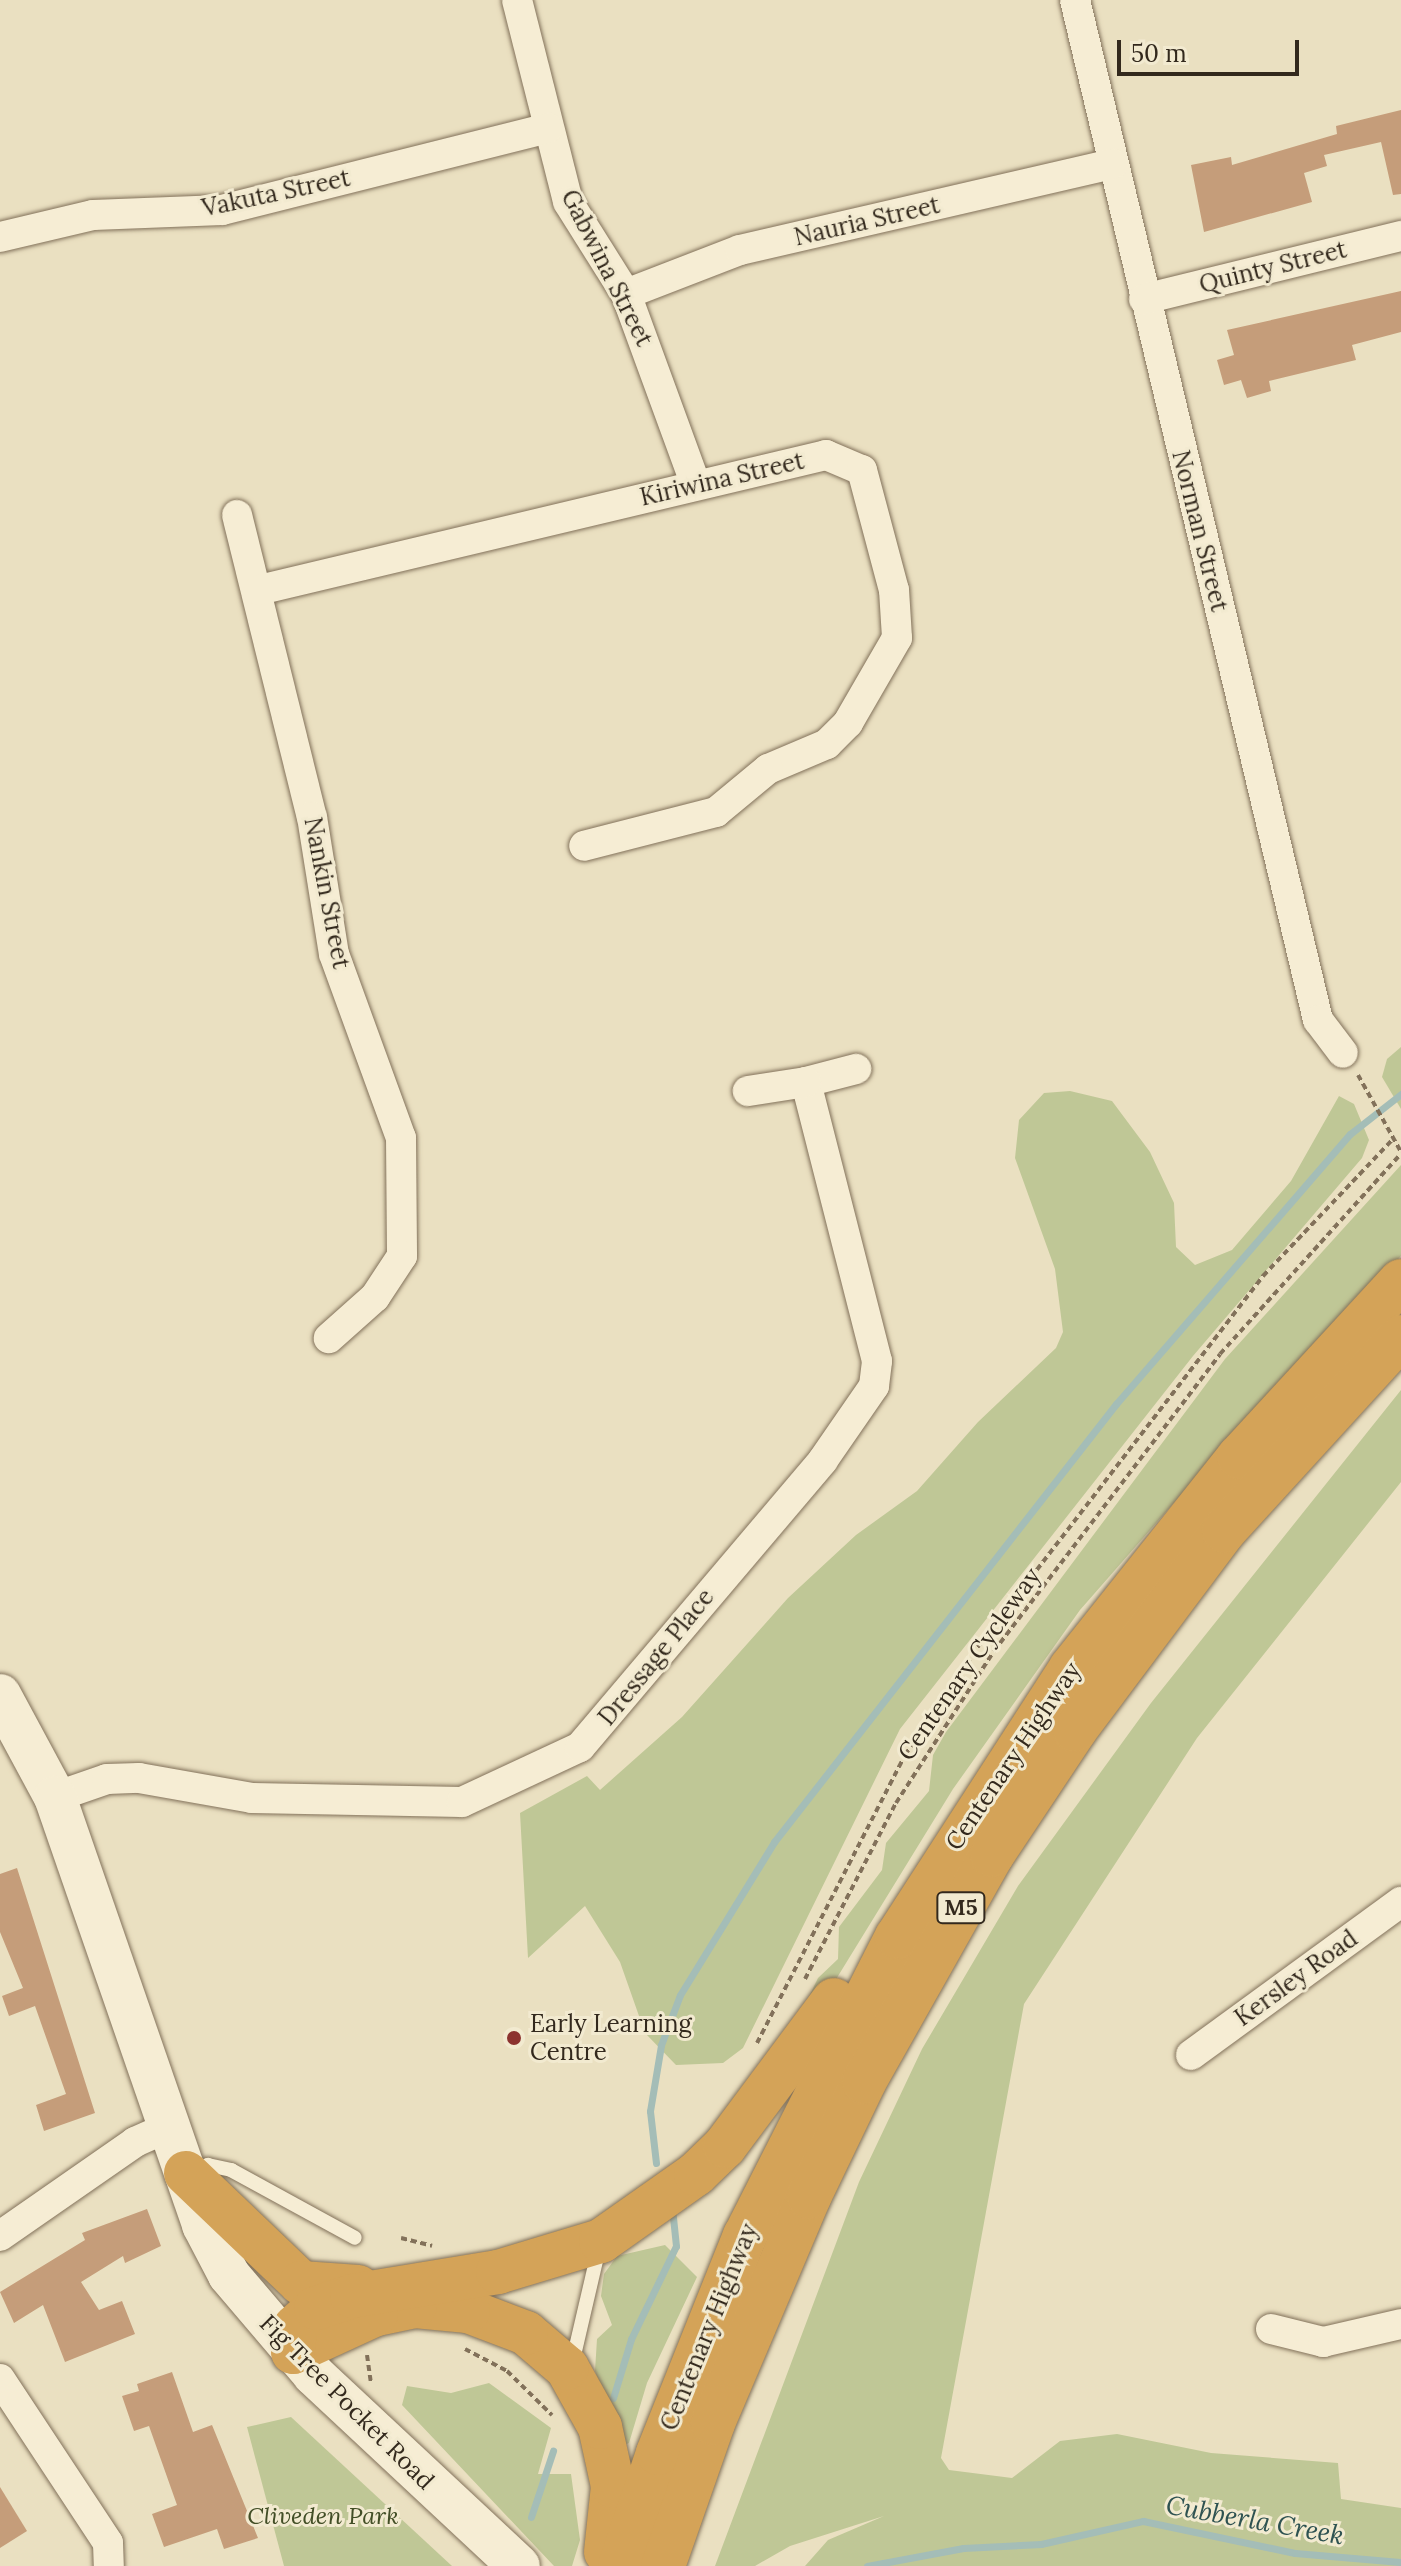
<!DOCTYPE html>
<style>
body{margin:0}
#map{position:relative;width:1401px;height:2566px;overflow:hidden;background:#eae0c1;font-family:Lora,serif}
div>[style]{position:absolute}
.green>*{inset:0;background:#bfc796}
.stream>*{height:7px;margin:-3.5px;padding:0 3.5px;transform-origin:3.5px;border-radius:3.5px;background:#a4bdb7}
.building>*{inset:0;background:#c59d7a}
.path>*{height:4px;margin-top:-2px;transform-origin:0;background:repeating-linear-gradient(90deg,#82715a 0 6px,transparent 0 10px)}
.roads{filter:drop-shadow(0 0 2px #82715a) drop-shadow(0 0 2px #82715a)}
.service>*{height:14px;margin:-7px;padding:0 7px;transform-origin:7px;border-radius:7px;background:#f6edd4}
.minor>*{height:30px;margin:-15px;padding:0 15px;transform-origin:15px;border-radius:15px;background:#f6edd4}
.secondary>*{height:42px;margin:-21px;padding:0 21px;transform-origin:21px;border-radius:21px;background:#f6edd4}
.motorway>*{height:44px;margin:-22px;padding:0 22px;transform-origin:22px;border-radius:22px;background:#d4a358}
.dots>*{width:22px;height:22px;translate:-50% -50%;box-sizing:border-box;border:4px solid #f2ead0;border-radius:50%}
span{translate:-50% -50%;white-space:nowrap;text-align:center;line-height:1.15;-webkit-text-stroke:6px #f2ead0;paint-order:stroke}
.shield-label span{padding:2px 6px;background:#f2ead0;border:2px solid;border-radius:6px;-webkit-text-stroke-width:0}
.shield-label{font-size:22px;color:#33291d;font-weight:700}
.street-label{font-size:24px;color:#33291d}
.poi-label{font-size:24px;color:#33291d}
.left{translate:0 -50%;text-align:left}
.park-label{font-size:24px;color:#424e26;font-style:italic}
.water-label{font-size:26px;color:#2e5251;font-style:italic}
.scale{position:absolute;left:1117px;top:40px;width:182px;height:36px;box-sizing:border-box;border:4px solid #33291d;border-top:0;padding-left:10px;font-size:24px;line-height:28px;white-space:nowrap;color:#33291d;-webkit-text-stroke:6px #f2ead0;paint-order:stroke}
</style>
<div id="map">
<div class="green">
<i style="clip-path:polygon(1401px 1047px,1401px 1109px,1382px 1077px,1387px 1059px)"></i>
<i style="clip-path:polygon(1070px 1091px,1112px 1101px,1150px 1152px,1174px 1203px,1176px 1247px,1195px 1265px,1232px 1250px,1291px 1181px,1339px 1096px,1354px 1104px,1369px 1140px,1362px 1158px,1193px 1356px,900px 1729px,743px 2048px,723px 2063px,676px 2065px,645px 2033px,620px 1962px,585px 1906px,528px 1958px,520px 1813px,587px 1776px,600px 1790px,682px 1717px,788px 1598px,856px 1535px,917px 1491px,978px 1422px,1056px 1348px,1063px 1332px,1055px 1269px,1015px 1158px,1019px 1120px,1044px 1093px)"></i>
<i style="clip-path:polygon(1401px 1165px,1401px 1256px,1285px 1376px,1080px 1610px,953px 1789px,803px 2033px,804px 2007px,818px 1978px,838px 1959px,839px 1927px,882px 1870px,886px 1843px,929px 1791px,933px 1755px,946px 1732px,1225px 1359px)"></i>
<i style="clip-path:polygon(1401px 1390px,1401px 1482px,1197px 1738px,1024px 2004px,941px 2458px,949px 2470px,1012px 2478px,1060px 2441px,1117px 2434px,1211px 2453px,1338px 2463px,1341px 2499px,1401px 2508px,1401px 2566px,805px 2566px,828px 2540px,884px 2516px,790px 2546px,755px 2566px,715px 2566px,859px 2182px,922px 2049px,1018px 1886px,1151px 1703px)"></i>
<i style="clip-path:polygon(665px 2245px,697px 2277px,647px 2383px,629px 2443px,622px 2446px,595px 2371px,597px 2339px,612px 2325px,601px 2296px,604px 2274px,617px 2256px)"></i>
<i style="clip-path:polygon(489px 2383px,551px 2428px,538px 2474px,571px 2474px,580px 2540px,572px 2566px,554px 2566px,402px 2405px,407px 2386px,451px 2393px)"></i>
<i style="clip-path:polygon(291px 2417px,452px 2566px,284px 2566px,247px 2427px)"></i>
</div>
<div class="stream">
<i style="left:656px;top:2163px;width:52px;rotate:-96.6deg"></i>
<i style="left:650px;top:2111px;width:67px;rotate:-80.5deg"></i>
<i style="left:661px;top:2045px;width:53px;rotate:-69.2deg"></i>
<i style="left:680px;top:1995px;width:180px;rotate:-58.4deg"></i>
<i style="left:774px;top:1842px;width:556px;rotate:-52.02deg"></i>
<i style="left:1116px;top:1404px;width:357px;rotate:-49.1deg"></i>
<i style="left:1350px;top:1134px;width:65px;rotate:-38.1deg"></i>
<i style="left:613px;top:2398px;width:62px;rotate:-73deg"></i>
<i style="left:631px;top:2339px;width:103px;rotate:-64.2deg"></i>
<i style="left:676px;top:2246px;width:38px;rotate:-96deg"></i>
<i style="left:531px;top:2517px;width:70px;rotate:-71.6deg"></i>
<i style="left:867px;top:2566px;width:98px;rotate:-10.6deg"></i>
<i style="left:963px;top:2548px;width:78px;rotate:-2.9deg"></i>
<i style="left:1041px;top:2544px;width:105px;rotate:-12.7deg"></i>
<i style="left:1143px;top:2521px;width:155px;rotate:11.9deg"></i>
<i style="left:1295px;top:2553px;width:106px;rotate:4.9deg"></i>
</div>
<div class="building">
<i style="clip-path:polygon(1401px 110px,1401px 194px,1393px 195px,1381px 142px,1324px 155px,1327px 166px,1304px 173px,1312px 202px,1204px 232px,1191px 165px,1231px 157px,1232px 165px,1337px 134px,1336px 126px)"></i>
<i style="clip-path:polygon(1401px 291px,1401px 332px,1352px 345px,1356px 360px,1269px 381px,1271px 391px,1247px 398px,1241px 380px,1224px 385px,1217px 360px,1234px 355px,1227px 330px)"></i>
<i style="clip-path:polygon(17px 1868px,95px 2113px,44px 2131px,36px 2105px,66px 2094px,35px 2006px,9px 2016px,2px 1996px,23px 1988px,0 1932px,0 1874px)"></i>
<i style="clip-path:polygon(147px 2209px,161px 2246px,125px 2263px,123px 2256px,81px 2282px,99px 2310px,122px 2301px,135px 2334px,65px 2362px,43px 2305px,14px 2323px,0 2292px,85px 2240px,82px 2233px)"></i>
<i style="clip-path:polygon(172px 2372px,193px 2432px,212px 2425px,258px 2538px,224px 2549px,217px 2529px,164px 2547px,152px 2514px,177px 2505px,149px 2426px,134px 2431px,122px 2396px,139px 2391px,137px 2384px)"></i>
<i style="clip-path:polygon(0 2487px,27px 2531px,0 2548px)"></i>
</div>
<div class="path">
<i style="left:1358px;top:1075px;width:88px;rotate:60.8deg"></i>
<i style="left:805px;top:1979px;width:198px;rotate:-62.7deg"></i>
<i style="left:896px;top:1803px;width:181px;rotate:-57.2deg"></i>
<i style="left:994px;top:1651px;width:373px;rotate:-52.7deg"></i>
<i style="left:1220px;top:1354px;width:270px;rotate:-47.9deg"></i>
<i style="left:757px;top:2043px;width:324px;rotate:-62.8deg"></i>
<i style="left:905px;top:1755px;width:138px;rotate:-56deg"></i>
<i style="left:982px;top:1641px;width:461px;rotate:-52.4deg"></i>
<i style="left:1263px;top:1276px;width:187px;rotate:-46.5deg"></i>
<i style="left:401px;top:2238px;width:32px;rotate:14deg"></i>
<i style="left:465px;top:2349px;width:47px;rotate:27.6deg"></i>
<i style="left:507px;top:2371px;width:63px;rotate:44.4deg"></i>
<i style="left:367px;top:2355px;width:27px;rotate:82deg"></i>
</div>
<div class="roads">
<div class="service">
<i style="left:194px;top:2170px;width:15px;rotate:-20deg"></i>
<i style="left:208px;top:2165px;width:24px;rotate:12deg"></i>
<i style="left:231px;top:2170px;width:141px;rotate:28.7deg"></i>
<i style="left:572px;top:2364px;width:119px;rotate:-76.9deg"></i>
</div>
<div class="minor">
<i style="left:517px;top:0;width:208px;rotate:75.8deg"></i>
<i style="left:568px;top:202px;width:109px;rotate:57.8deg"></i>
<i style="left:626px;top:294px;width:203px;rotate:69.9deg"></i>
<i style="left:1075px;top:0;width:1049px;rotate:76.6deg"></i>
<i style="left:1318px;top:1020px;width:41px;rotate:52.9deg"></i>
<i style="left:0;top:237px;width:96px;rotate:-13.3deg"></i>
<i style="left:93px;top:215px;width:129px;rotate:-2.2deg"></i>
<i style="left:222px;top:210px;width:336px;rotate:-14.1deg"></i>
<i style="left:626px;top:294px;width:122px;rotate:-21.1deg"></i>
<i style="left:740px;top:250px;width:383px;rotate:-13deg"></i>
<i style="left:1144px;top:299px;width:265px;rotate:-13.8deg"></i>
<i style="left:237px;top:515px;width:311px;rotate:76.1deg"></i>
<i style="left:312px;top:817px;width:139px;rotate:80.9deg"></i>
<i style="left:334px;top:954px;width:196px;rotate:70deg"></i>
<i style="left:401px;top:1138px;width:118px;rotate:89.5deg"></i>
<i style="left:402px;top:1256px;width:49px;rotate:123.4deg"></i>
<i style="left:375px;top:1297px;width:62px;rotate:138.3deg"></i>
<i style="left:259px;top:590px;width:583px;rotate:-13.39deg"></i>
<i style="left:826px;top:455px;width:39px;rotate:23deg"></i>
<i style="left:862px;top:470px;width:124px;rotate:75.1deg"></i>
<i style="left:894px;top:590px;width:48px;rotate:86.4deg"></i>
<i style="left:897px;top:638px;width:98px;rotate:120deg"></i>
<i style="left:848px;top:723px;width:30px;rotate:135deg"></i>
<i style="left:827px;top:744px;width:64px;rotate:157deg"></i>
<i style="left:768px;top:769px;width:67px;rotate:140.4deg"></i>
<i style="left:716px;top:812px;width:136px;rotate:165.6deg"></i>
<i style="left:806px;top:1082px;width:52px;rotate:-14.6deg"></i>
<i style="left:55px;top:1797px;width:55px;rotate:-19.1deg"></i>
<i style="left:107px;top:1779px;width:32px;rotate:-2deg"></i>
<i style="left:139px;top:1778px;width:115px;rotate:10deg"></i>
<i style="left:252px;top:1798px;width:210px;rotate:1.1deg"></i>
<i style="left:462px;top:1802px;width:130px;rotate:-25deg"></i>
<i style="left:580px;top:1747px;width:376px;rotate:-49.7deg"></i>
<i style="left:823px;top:1460px;width:90px;rotate:-55.4deg"></i>
<i style="left:874px;top:1386px;width:25px;rotate:-83deg"></i>
<i style="left:877px;top:1361px;width:288px;rotate:-104.3deg"></i>
<i style="left:806px;top:1082px;width:59px;rotate:171.2deg"></i>
<i style="left:1191px;top:2055px;width:260px;rotate:-36.1deg"></i>
<i style="left:0;top:2236px;width:165px;rotate:-34.8deg"></i>
<i style="left:135px;top:2142px;width:37px;rotate:-24deg"></i>
<i style="left:1271px;top:2329px;width:54px;rotate:14deg"></i>
<i style="left:1323px;top:2342px;width:80px;rotate:-13deg"></i>
<i style="left:0;top:2379px;width:196px;rotate:56.6deg"></i>
<i style="left:108px;top:2543px;width:23px;rotate:88deg"></i>
</div>
<div class="secondary">
<i style="left:0;top:1695px;width:116px;rotate:61.7deg"></i>
<i style="left:55px;top:1797px;width:453px;rotate:70.9deg"></i>
<i style="left:203px;top:2225px;width:56px;rotate:62.5deg"></i>
<i style="left:229px;top:2275px;width:131px;rotate:49.6deg"></i>
<i style="left:314px;top:2375px;width:280px;rotate:43deg"></i>
</div>
<div class="motorway">
<i style="left:186px;top:2173px;width:159px;rotate:43.7deg"></i>
<i style="left:301px;top:2283px;width:57px;rotate:4deg"></i>
<i style="left:606px;top:2552px;width:66px;rotate:-83.9deg"></i>
<i style="left:613px;top:2486px;width:60px;rotate:-102.4deg"></i>
<i style="left:600px;top:2427px;width:68px;rotate:-119.2deg"></i>
<i style="left:567px;top:2368px;width:54px;rotate:-139.5deg"></i>
<i style="left:526px;top:2333px;width:62px;rotate:-159.2deg"></i>
<i style="left:468px;top:2311px;width:53px;rotate:-174.6deg"></i>
<i style="left:415px;top:2306px;width:40px;rotate:168deg"></i>
<i style="left:376px;top:2314px;width:91px;rotate:155.4deg"></i>
<i style="left:293px;top:2352px;width:25px;rotate:-85deg"></i>
<i style="left:295px;top:2327px;width:28px;rotate:-42deg"></i>
<i style="left:316px;top:2308px;width:38px;rotate:-18deg"></i>
<i style="left:352px;top:2296px;width:148px;rotate:-9.3deg"></i>
<i style="left:498px;top:2272px;width:108px;rotate:-16.8deg"></i>
<i style="left:601px;top:2241px;width:116px;rotate:-35.2deg"></i>
<i style="left:696px;top:2174px;width:40px;rotate:-44deg"></i>
<i style="left:725px;top:2146px;width:182px;rotate:-53.3deg"></i>
<i style="left:620px;top:2566px;width:119px;rotate:-71.4deg"></i>
<i style="left:658px;top:2453px;width:234px;rotate:-68.2deg"></i>
<i style="left:745px;top:2236px;width:335px;rotate:-63.1deg"></i>
<i style="left:897px;top:1937px;width:320px;rotate:-57.1deg"></i>
<i style="left:1071px;top:1668px;width:270px;rotate:-51.5deg"></i>
<i style="left:1239px;top:1457px;width:239px;rotate:-47.4deg"></i>
<i style="left:663px;top:2566px;width:151px;rotate:-70.7deg"></i>
<i style="left:713px;top:2423px;width:246px;rotate:-67deg"></i>
<i style="left:809px;top:2197px;width:127px;rotate:-64.4deg"></i>
<i style="left:864px;top:2082px;width:261px;rotate:-60.6deg"></i>
<i style="left:992px;top:1855px;width:150px;rotate:-56.4deg"></i>
<i style="left:1075px;top:1730px;width:249px;rotate:-53.2deg"></i>
<i style="left:1224px;top:1531px;width:263px;rotate:-47.6deg"></i>
</div>
</div>
<div class="dots">
<i style="left:514px;top:2038px;background:#8c332f"></i>
</div>
<div class="shield-label">
<span style="left:961px;top:1908px">M5</span>
</div>
<div class="street-label">
<span style="left:276px;top:193px;rotate:-12deg">Vakuta Street</span>
<span style="left:867px;top:221px;rotate:-13deg">Nauria Street</span>
<span style="left:1273px;top:267px;rotate:-14deg">Quinty Street</span>
<span style="left:607px;top:268px;rotate:63deg">Gabwina Street</span>
<span style="left:722px;top:479px;rotate:-13deg">Kiriwina Street</span>
<span style="left:1200px;top:531px;rotate:76deg">Norman Street</span>
<span style="left:327px;top:893px;rotate:79deg">Nankin Street</span>
<span style="left:656px;top:1657px;rotate:-51deg">Dressage Place</span>
<span style="left:969px;top:1664px;rotate:-55deg">Centenary Cycleway</span>
<span style="left:1013px;top:1756px;rotate:-56deg">Centenary Highway</span>
<span style="left:1296px;top:1978px;rotate:-36deg">Kersley Road</span>
<span style="left:709px;top:2327px;rotate:-68deg">Centenary Highway</span>
<span style="left:347px;top:2402px;rotate:45deg">Fig Tree Pocket Road</span>
</div>
<div class="poi-label">
<span class="left" style="left:530px;top:2038px">Early Learning<br>Centre</span>
</div>
<div class="park-label">
<span style="left:323px;top:2516px">Cliveden Park</span>
</div>
<div class="water-label">
<span style="left:1255px;top:2520px;rotate:10deg">Cubberla Creek</span>
</div>
<div class="scale">50 m</div>
</div>
